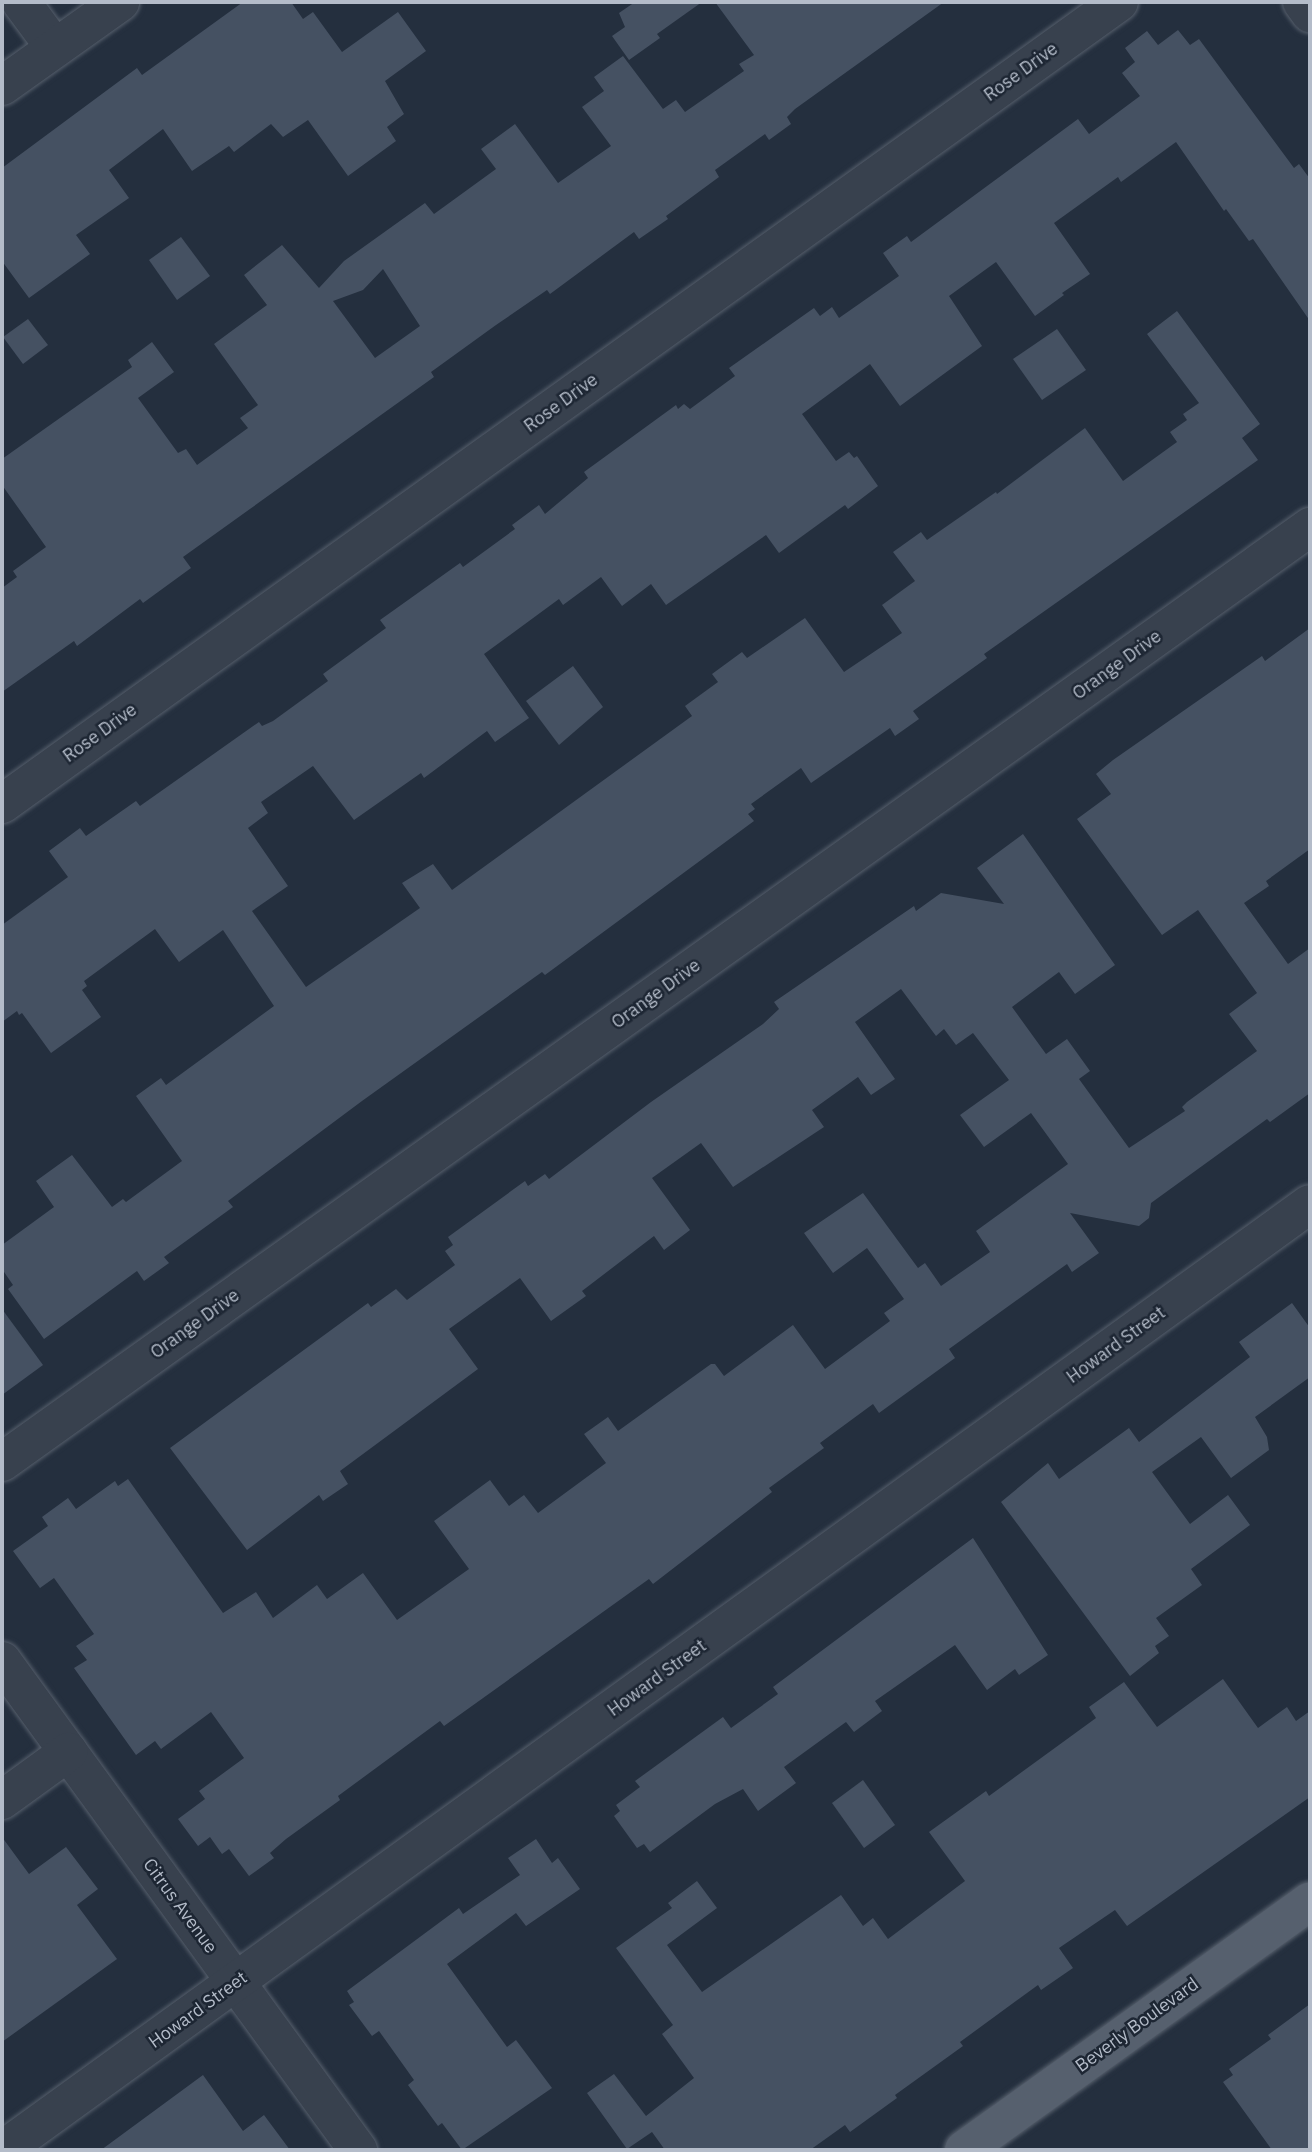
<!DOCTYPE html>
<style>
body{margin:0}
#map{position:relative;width:1312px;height:2152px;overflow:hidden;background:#242f3e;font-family:"IBM Plex Sans",sans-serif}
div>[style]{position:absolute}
.building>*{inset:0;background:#455162}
.roads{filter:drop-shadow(0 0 2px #565f6c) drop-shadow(0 0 2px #565f6c)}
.minor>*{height:38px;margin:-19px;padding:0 19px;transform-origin:19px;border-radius:19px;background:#38414e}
.major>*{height:38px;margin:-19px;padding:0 19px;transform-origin:19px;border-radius:19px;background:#56606e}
span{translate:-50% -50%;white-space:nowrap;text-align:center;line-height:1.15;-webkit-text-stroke:5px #1d2633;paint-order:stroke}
.street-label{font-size:18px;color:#b4bcc9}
.frame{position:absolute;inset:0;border:4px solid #b4bcc9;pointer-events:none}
</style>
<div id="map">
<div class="building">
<i style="clip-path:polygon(243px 2px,291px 2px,303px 19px,313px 12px,342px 52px,398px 12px,426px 51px,385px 81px,404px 114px,387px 127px,396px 141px,348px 176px,308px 120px,283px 137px,271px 124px,234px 152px,229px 146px,192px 171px,163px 129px,109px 170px,129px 198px,76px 235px,90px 254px,29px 298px,2px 261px,2px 168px,137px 68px,142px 75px)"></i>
<i style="clip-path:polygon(635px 2px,702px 2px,657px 34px,660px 38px,629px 60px,612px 36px,625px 27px,619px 13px)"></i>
<i style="clip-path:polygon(evenodd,715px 2px,944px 2px,795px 109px,787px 117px,791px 124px,769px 140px,765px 134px,715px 170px,719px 177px,666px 216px,668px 219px,639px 239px,634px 232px,550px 294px,547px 290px,496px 325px,431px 372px,434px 377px,183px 557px,191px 568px,143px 603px,140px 599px,77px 646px,74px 641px,2px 692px,2px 588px,17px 577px,13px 571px,46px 547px,2px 485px,2px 459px,132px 367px,128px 360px,152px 342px,174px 372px,138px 398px,178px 453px,186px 449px,197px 465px,248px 428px,240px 418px,258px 405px,214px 344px,267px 305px,244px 275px,282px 245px,319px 288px,344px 261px,425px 203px,434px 214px,496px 169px,481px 149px,515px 124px,558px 183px,611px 146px,582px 107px,604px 91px,594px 77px,623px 56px,663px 109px,676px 100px,685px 112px,744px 71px,739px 64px,754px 55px,715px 2px,383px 269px,420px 326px,375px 358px,333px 301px,363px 290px,383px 269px)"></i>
<i style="clip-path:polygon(1178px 30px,1190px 45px,1199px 39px,1294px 168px,1299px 164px,1310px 179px,1310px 321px,1253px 239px,1249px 241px,1226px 209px,1224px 211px,1176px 142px,1121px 182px,1118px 177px,1054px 223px,1090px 274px,1062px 293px,1064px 295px,1035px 316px,996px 262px,949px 296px,982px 346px,900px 406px,870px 364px,802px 414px,836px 461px,849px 452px,854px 458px,857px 456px,878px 486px,848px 509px,845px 505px,779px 553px,766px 535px,666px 605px,651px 584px,622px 606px,601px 577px,563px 605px,559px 599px,484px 654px,529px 718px,495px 742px,487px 731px,424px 778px,421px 773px,354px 820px,313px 766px,261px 802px,268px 813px,248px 828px,288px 886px,252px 911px,306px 987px,420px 908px,402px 883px,433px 864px,452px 890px,692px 716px,685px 706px,718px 682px,712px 674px,742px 652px,747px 658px,805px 618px,844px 672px,902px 633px,882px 605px,915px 581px,893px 552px,921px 532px,927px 540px,996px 492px,997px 494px,1085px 428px,1123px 481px,1177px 442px,1170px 432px,1187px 420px,1183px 414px,1199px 403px,1147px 334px,1177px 311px,1260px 424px,1242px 438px,1258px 460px,984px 654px,987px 658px,913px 711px,919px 719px,895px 736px,890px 728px,811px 783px,801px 768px,751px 804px,755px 809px,748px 814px,754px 821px,545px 975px,542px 972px,362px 1101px,228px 1201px,233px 1207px,164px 1257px,169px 1263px,144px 1281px,137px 1271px,44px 1339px,8px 1289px,13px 1285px,2px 1269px,2px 1245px,54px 1207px,36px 1181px,72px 1155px,112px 1207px,123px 1199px,126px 1202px,182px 1161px,136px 1096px,161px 1078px,166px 1085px,274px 1006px,223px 930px,179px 962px,155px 929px,84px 981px,87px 986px,82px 990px,101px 1017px,51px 1053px,22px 1013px,19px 1015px,17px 1011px,2px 1022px,2px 925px,68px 877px,49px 851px,80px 828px,86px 836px,136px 801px,140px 806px,259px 722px,262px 726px,273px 721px,328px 681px,323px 674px,386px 628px,380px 620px,460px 563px,463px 567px,515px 529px,512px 525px,539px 505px,545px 514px,588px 478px,584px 472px,676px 405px,678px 409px,684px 404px,690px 409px,735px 376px,729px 368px,814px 308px,820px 316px,832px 307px,839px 318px,899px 276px,883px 253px,907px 236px,911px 242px,1078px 119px,1089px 134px,1140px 96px,1122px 73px,1135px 62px,1125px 48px,1147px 31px,1158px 45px)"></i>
<i style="clip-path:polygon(181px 237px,210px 276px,177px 300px,149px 260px)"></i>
<i style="clip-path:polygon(28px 319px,48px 345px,23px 364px,3px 337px)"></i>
<i style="clip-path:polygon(1057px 329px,1086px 370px,1042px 400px,1013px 359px)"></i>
<i style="clip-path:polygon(1310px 628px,1310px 849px,1266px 881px,1269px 886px,1244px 903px,1288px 964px,1310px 948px,1310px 1093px,1270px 1122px,1267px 1119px,1151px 1203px,1149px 1218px,1139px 1226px,1070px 1213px,1099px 1253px,1072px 1272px,1067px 1264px,949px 1349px,955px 1358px,879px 1413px,873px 1404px,820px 1443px,824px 1448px,769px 1488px,772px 1492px,653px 1584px,649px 1579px,444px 1726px,440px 1721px,338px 1796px,340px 1800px,286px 1839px,270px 1853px,274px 1858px,249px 1876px,229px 1849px,222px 1854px,210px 1837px,198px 1846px,178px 1819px,205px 1799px,199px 1791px,244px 1758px,211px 1712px,161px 1749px,155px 1741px,136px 1755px,74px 1668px,87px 1660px,76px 1646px,94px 1634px,54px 1578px,40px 1588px,13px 1551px,48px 1526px,42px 1517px,68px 1498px,76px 1509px,115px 1481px,118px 1486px,128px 1479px,223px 1613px,256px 1592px,273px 1618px,317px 1585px,327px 1599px,363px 1573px,397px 1620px,469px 1569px,434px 1521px,490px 1480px,509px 1506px,524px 1495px,538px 1513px,606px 1463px,584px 1434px,608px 1417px,618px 1431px,711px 1364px,715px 1364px,724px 1376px,793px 1325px,825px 1369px,890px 1321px,884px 1313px,904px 1299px,867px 1248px,833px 1273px,804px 1233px,863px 1193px,918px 1268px,925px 1263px,941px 1286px,990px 1252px,976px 1231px,1068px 1164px,1031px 1113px,984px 1147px,960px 1115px,1009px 1080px,973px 1033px,956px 1045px,944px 1029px,936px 1036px,901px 989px,855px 1022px,895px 1079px,871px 1095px,858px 1077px,812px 1110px,824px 1127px,733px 1187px,701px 1143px,652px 1178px,690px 1230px,664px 1250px,654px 1236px,582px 1291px,586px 1296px,551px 1321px,520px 1278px,449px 1329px,478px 1369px,340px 1471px,348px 1484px,323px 1501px,319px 1495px,247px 1550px,170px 1448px,368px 1303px,371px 1307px,396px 1289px,407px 1300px,455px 1265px,445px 1251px,453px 1245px,448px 1237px,525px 1181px,528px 1186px,545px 1174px,549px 1179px,651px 1102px,763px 1024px,779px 1009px,774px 1002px,914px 906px,916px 911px,941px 893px,1004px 904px,977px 868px,1023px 834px,1115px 965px,1075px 994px,1059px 972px,1012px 1007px,1046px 1054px,1067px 1039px,1090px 1071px,1079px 1079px,1129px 1148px,1185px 1111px,1182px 1107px,1187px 1102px,1257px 1051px,1229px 1014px,1257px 993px,1198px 910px,1162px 935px,1077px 819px,1111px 794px,1096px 774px,1113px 760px,1262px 656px,1265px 661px)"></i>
<i style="clip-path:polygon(573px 666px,603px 707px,559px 745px,526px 701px)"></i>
<i style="clip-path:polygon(1292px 1303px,1310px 1328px,1310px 1377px,1255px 1417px,1267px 1437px,1269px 1450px,1231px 1478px,1201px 1437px,1152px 1472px,1190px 1524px,1228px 1495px,1250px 1525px,1191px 1569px,1202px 1585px,1156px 1618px,1169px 1636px,1155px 1646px,1159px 1653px,1130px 1676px,1001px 1502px,1048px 1463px,1059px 1479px,1129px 1428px,1139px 1442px,1250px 1357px,1239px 1342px)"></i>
<i style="clip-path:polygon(2px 1309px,43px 1365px,2px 1395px)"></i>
<i style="clip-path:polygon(973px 1538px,1048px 1655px,1019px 1675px,1015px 1669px,987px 1690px,955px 1645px,875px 1701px,882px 1711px,854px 1732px,846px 1722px,784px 1767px,796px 1783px,758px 1811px,743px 1789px,715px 1804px,650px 1852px,644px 1844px,637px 1848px,614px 1816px,620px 1811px,616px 1805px,640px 1787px,635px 1781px,723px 1717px,731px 1728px,778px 1694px,773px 1687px)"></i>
<i style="clip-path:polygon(1223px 1679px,1258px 1728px,1287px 1707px,1296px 1721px,1310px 1711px,1310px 1797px,1127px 1926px,1115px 1910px,1059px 1948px,1073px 1968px,1041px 1990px,1038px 1985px,960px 2042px,963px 2046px,895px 2095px,897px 2098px,850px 2132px,845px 2125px,810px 2150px,665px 2150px,652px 2132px,627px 2149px,587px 2093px,614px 2074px,646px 2116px,694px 2078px,662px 2034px,673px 2025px,616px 1948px,672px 1908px,668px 1903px,697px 1881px,717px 1908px,667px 1945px,702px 1992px,841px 1895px,863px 1926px,873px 1918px,888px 1939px,965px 1881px,929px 1832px,986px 1791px,989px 1796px,1096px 1718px,1089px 1707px,1124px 1682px,1157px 1727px)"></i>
<i style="clip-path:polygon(863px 1780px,895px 1825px,864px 1848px,832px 1803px)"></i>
<i style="clip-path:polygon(2px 1837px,29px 1874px,66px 1847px,98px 1889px,77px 1905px,117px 1959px,2px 2042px)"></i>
<i style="clip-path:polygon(536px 1839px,552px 1863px,558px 1858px,580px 1889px,526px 1926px,516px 1913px,447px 1964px,507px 2047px,516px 2040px,552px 2088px,462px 2150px,442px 2123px,438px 2126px,408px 2085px,414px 2080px,379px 2031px,372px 2036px,349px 2005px,354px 2002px,347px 1991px,459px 1908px,463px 1914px,520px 1875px,508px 1858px)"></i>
<i style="clip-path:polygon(1310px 2004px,1310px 2150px,1272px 2150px,1223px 2082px,1233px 2075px,1229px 2069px,1271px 2039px,1268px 2035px)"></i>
<i style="clip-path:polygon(203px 2075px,243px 2131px,264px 2115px,290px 2150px,101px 2150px)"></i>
</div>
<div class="roads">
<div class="minor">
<i style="left:21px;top:2px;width:57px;rotate:53.5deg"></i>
<i style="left:1302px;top:2px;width:14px;rotate:54deg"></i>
<i style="left:2px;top:86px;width:145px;rotate:-35.4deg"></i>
<i style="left:2px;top:804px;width:1375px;rotate:-35.68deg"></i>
<i style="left:2px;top:1462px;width:1608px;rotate:-35.56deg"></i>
<i style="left:2px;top:1661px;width:605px;rotate:53.94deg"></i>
<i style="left:2px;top:1800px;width:82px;rotate:-36deg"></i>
<i style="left:3px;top:2150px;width:1613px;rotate:-35.9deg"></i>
</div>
<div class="major">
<i style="left:964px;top:2150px;width:426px;rotate:-35.7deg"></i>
</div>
</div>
<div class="street-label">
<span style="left:1021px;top:72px;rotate:-36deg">Rose Drive</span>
<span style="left:561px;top:403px;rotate:-36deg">Rose Drive</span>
<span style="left:1117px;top:665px;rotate:-36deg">Orange Drive</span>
<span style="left:100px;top:733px;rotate:-36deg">Rose Drive</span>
<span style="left:656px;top:994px;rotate:-36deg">Orange Drive</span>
<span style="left:195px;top:1324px;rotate:-36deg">Orange Drive</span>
<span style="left:1116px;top:1345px;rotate:-36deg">Howard Street</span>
<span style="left:657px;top:1678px;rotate:-36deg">Howard Street</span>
<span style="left:180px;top:1906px;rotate:54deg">Citrus Avenue</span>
<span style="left:198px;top:2010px;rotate:-36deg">Howard Street</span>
<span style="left:1137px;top:2025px;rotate:-36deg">Beverly Boulevard</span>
</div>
<div class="frame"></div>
</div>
